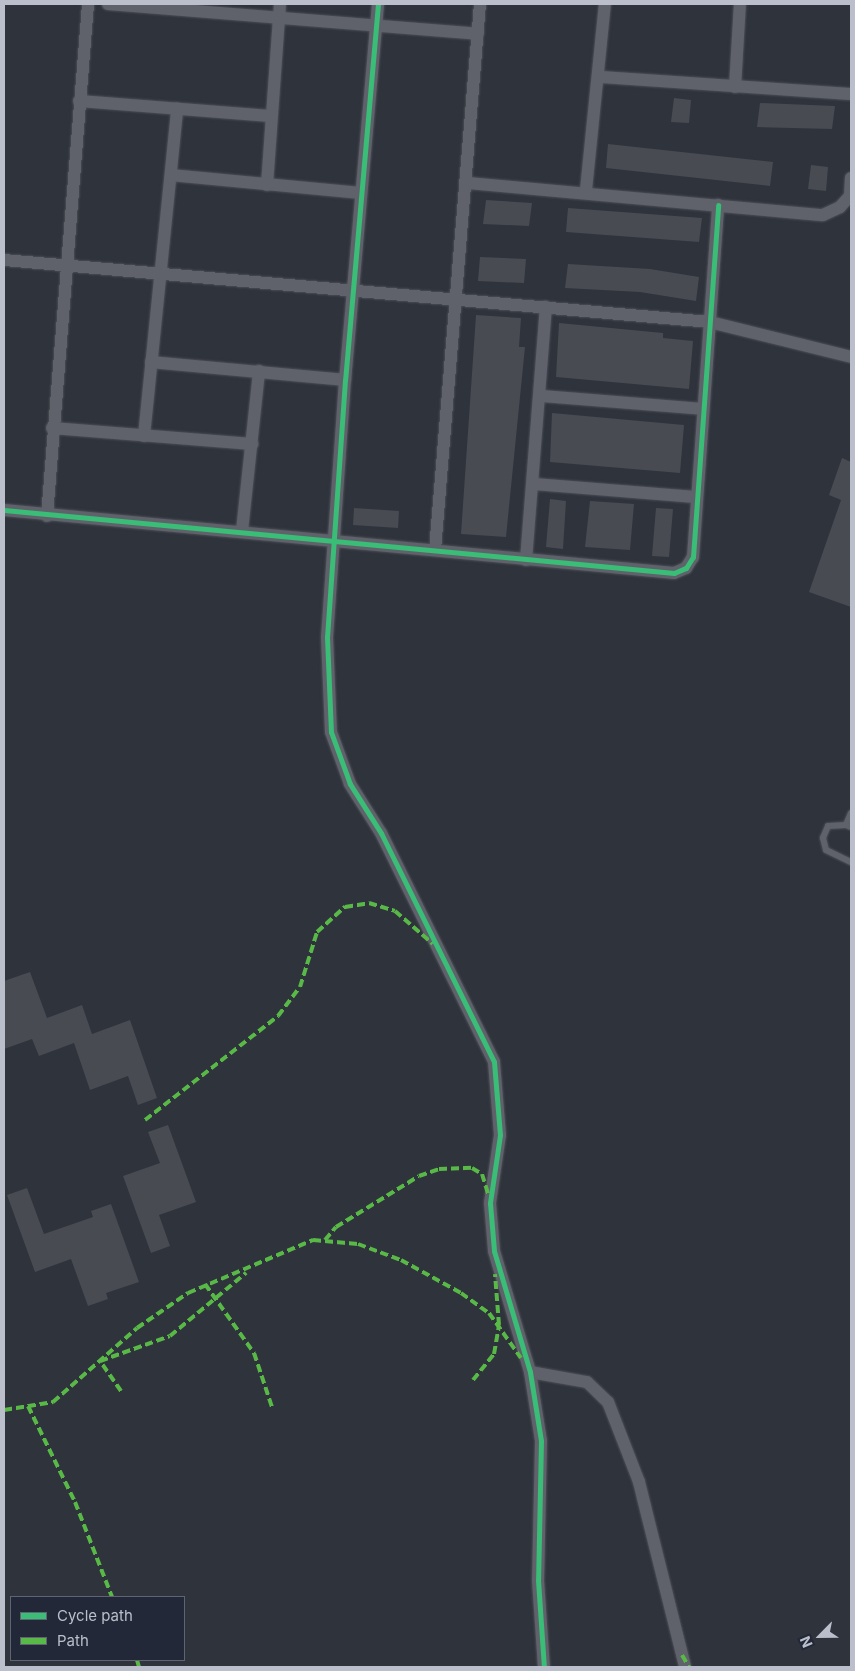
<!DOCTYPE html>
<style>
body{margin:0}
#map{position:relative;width:855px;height:1671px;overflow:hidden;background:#2f333c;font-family:Inter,sans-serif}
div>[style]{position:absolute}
.building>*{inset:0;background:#484b52}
.roads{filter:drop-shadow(0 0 1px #4b4e55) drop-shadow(0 0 1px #4b4e55)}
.lane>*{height:6px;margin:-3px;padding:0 3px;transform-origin:3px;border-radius:3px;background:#5f626a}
.street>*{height:12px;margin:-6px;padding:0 6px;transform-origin:6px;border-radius:6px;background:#5f626a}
.quiet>*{height:4px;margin-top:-2px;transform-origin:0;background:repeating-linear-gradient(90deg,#58b947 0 8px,transparent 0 12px)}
.cycleway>*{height:5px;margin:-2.5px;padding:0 2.5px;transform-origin:2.5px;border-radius:2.5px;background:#3abd76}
span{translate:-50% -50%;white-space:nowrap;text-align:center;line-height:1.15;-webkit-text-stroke:5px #222837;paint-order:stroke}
.frame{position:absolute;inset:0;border:5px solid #babfcb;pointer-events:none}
.legend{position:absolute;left:10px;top:1596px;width:175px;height:65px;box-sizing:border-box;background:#222837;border:1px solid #5f6472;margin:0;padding:6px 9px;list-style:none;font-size:15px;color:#babfcb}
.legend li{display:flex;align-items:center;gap:10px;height:25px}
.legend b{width:25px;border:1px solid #5f6472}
.north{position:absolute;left:795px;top:1611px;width:50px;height:50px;-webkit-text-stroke:4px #222837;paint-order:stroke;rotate:247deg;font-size:14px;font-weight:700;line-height:20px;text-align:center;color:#babfcb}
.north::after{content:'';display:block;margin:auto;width:18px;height:22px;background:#babfcb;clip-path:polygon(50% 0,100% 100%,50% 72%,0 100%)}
</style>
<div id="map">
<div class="building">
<i style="clip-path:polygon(674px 98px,691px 100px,689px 123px,671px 122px)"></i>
<i style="clip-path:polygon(760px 103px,835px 106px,832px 129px,757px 127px)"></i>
<i style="clip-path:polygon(608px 144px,773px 162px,770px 186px,606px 168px)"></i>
<i style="clip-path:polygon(811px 165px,828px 167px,826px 191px,808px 189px)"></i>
<i style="clip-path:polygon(486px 200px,532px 203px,529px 226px,483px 224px)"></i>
<i style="clip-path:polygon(568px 208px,702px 218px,699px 242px,566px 232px)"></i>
<i style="clip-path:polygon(480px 257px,526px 259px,524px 283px,478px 281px)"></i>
<i style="clip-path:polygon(568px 264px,650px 269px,699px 277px,696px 301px,640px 292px,565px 288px)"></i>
<i style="clip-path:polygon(476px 315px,521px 318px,519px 347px,525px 347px,506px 537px,461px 534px)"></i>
<i style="clip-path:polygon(559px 323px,663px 333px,663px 338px,693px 341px,689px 389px,556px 377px)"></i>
<i style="clip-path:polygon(552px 413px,684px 425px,680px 473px,550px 462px)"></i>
<i style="clip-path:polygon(842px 458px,851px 462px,851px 607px,809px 592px,841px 500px,829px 495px)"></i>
<i style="clip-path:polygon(550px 499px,566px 501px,563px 549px,546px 547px)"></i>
<i style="clip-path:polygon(590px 501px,634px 504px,630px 550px,585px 547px)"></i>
<i style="clip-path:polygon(354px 508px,399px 511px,398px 528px,353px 525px)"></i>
<i style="clip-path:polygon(656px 508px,673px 509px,669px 557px,652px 556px)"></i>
<i style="clip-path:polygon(30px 972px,47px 1018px,82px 1005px,92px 1034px,130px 1020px,157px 1098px,138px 1105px,128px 1076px,90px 1090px,74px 1043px,39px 1056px,32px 1039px,4px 1049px,4px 981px)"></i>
<i style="clip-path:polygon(168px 1125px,196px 1202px,159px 1215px,170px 1246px,151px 1253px,123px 1176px,160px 1163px,148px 1132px)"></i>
<i style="clip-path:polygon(27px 1188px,44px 1234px,93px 1217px,91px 1211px,111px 1204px,139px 1282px,106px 1293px,108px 1299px,88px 1306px,71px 1259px,35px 1272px,7px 1195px)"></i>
</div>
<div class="roads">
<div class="lane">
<i style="left:851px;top:813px;width:13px;rotate:113deg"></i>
<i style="left:846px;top:825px;width:5px;rotate:22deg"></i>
<i style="left:846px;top:825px;width:18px;rotate:177deg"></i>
<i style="left:828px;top:826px;width:13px;rotate:113deg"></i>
<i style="left:823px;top:838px;width:12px;rotate:76deg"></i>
<i style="left:826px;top:850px;width:28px;rotate:26deg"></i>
</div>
<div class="street">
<i style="left:108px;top:4px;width:371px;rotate:4.6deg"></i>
<i style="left:378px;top:4px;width:377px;rotate:95deg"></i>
<i style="left:345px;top:380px;width:258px;rotate:94deg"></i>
<i style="left:327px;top:637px;width:95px;rotate:87.6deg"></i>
<i style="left:331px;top:732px;width:55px;rotate:69.9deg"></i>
<i style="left:350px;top:784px;width:58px;rotate:57.7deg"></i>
<i style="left:381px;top:833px;width:255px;rotate:63.7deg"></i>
<i style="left:494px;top:1062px;width:73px;rotate:85.3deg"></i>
<i style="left:500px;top:1135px;width:69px;rotate:98.4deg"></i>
<i style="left:490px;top:1203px;width:48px;rotate:85.2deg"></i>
<i style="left:494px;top:1251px;width:126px;rotate:73.4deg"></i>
<i style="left:530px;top:1372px;width:70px;rotate:80.9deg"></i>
<i style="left:541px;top:1441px;width:139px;rotate:91.2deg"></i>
<i style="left:538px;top:1580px;width:87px;rotate:86.1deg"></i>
<i style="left:600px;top:77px;width:252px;rotate:3.9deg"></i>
<i style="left:735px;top:87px;width:83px;rotate:-86.6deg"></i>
<i style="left:79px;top:101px;width:192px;rotate:4.5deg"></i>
<i style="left:171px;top:175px;width:190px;rotate:5.4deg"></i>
<i style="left:468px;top:183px;width:356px;rotate:5.2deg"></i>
<i style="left:823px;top:215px;width:19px;rotate:-25deg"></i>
<i style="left:840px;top:207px;width:15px;rotate:-48deg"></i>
<i style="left:850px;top:196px;width:18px;rotate:-87deg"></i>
<i style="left:267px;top:185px;width:181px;rotate:-85.9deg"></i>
<i style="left:586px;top:190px;width:187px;rotate:-84.2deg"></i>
<i style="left:4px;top:260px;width:709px;rotate:5.02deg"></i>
<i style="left:710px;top:322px;width:145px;rotate:13.9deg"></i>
<i style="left:151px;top:362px;width:195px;rotate:5.3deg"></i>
<i style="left:542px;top:396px;width:161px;rotate:4.6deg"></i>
<i style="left:52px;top:428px;width:201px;rotate:4.6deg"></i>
<i style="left:144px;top:436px;width:329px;rotate:-84.2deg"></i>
<i style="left:534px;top:484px;width:162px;rotate:4.6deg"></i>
<i style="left:4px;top:510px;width:673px;rotate:5.37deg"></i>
<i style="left:674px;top:573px;width:13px;rotate:-23deg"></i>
<i style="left:686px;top:568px;width:13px;rotate:-58deg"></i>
<i style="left:693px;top:557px;width:353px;rotate:-85.9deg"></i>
<i style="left:47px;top:516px;width:514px;rotate:-85.42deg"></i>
<i style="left:242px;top:531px;width:161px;rotate:-83.9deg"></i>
<i style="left:435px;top:550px;width:548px;rotate:-85.29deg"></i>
<i style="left:526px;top:560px;width:254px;rotate:-85.5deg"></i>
<i style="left:530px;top:1372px;width:58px;rotate:10deg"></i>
<i style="left:587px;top:1382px;width:29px;rotate:44deg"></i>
<i style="left:608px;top:1402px;width:86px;rotate:68.8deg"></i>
<i style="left:639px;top:1482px;width:191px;rotate:76deg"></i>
</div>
</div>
<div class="quiet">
<i style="left:145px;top:1120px;width:169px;rotate:-38deg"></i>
<i style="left:278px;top:1016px;width:36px;rotate:-53deg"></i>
<i style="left:300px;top:987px;width:58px;rotate:-72.8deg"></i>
<i style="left:317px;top:932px;width:38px;rotate:-42deg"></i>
<i style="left:345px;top:907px;width:24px;rotate:-9deg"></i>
<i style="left:369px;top:903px;width:27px;rotate:17deg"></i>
<i style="left:395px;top:911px;width:50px;rotate:41deg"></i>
<i style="left:325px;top:1240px;width:17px;rotate:-50deg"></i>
<i style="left:336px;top:1227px;width:97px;rotate:-31.6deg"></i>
<i style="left:419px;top:1176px;width:21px;rotate:-19deg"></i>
<i style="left:439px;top:1169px;width:33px;rotate:-2deg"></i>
<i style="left:472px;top:1168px;width:12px;rotate:31deg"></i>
<i style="left:482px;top:1174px;width:21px;rotate:73deg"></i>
<i style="left:205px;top:1284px;width:85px;rotate:54.6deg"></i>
<i style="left:254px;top:1353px;width:57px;rotate:71.6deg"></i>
<i style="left:473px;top:1380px;width:33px;rotate:-51deg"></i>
<i style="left:494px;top:1354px;width:29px;rotate:-80deg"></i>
<i style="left:499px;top:1325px;width:51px;rotate:-94.5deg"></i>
<i style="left:121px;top:1391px;width:37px;rotate:-125deg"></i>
<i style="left:100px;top:1361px;width:74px;rotate:-19.7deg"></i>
<i style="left:170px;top:1336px;width:99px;rotate:-39.7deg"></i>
<i style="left:28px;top:1406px;width:107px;rotate:63.9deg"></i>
<i style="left:75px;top:1502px;width:102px;rotate:68.7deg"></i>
<i style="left:4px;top:1410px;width:50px;rotate:-9.3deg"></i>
<i style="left:53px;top:1402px;width:112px;rotate:-41.4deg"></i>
<i style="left:137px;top:1328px;width:62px;rotate:-34.5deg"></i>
<i style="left:188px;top:1293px;width:136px;rotate:-23deg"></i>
<i style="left:313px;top:1240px;width:45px;rotate:5.1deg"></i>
<i style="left:358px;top:1244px;width:46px;rotate:20.4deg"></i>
<i style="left:401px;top:1260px;width:68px;rotate:28.8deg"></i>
<i style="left:461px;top:1293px;width:34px;rotate:36deg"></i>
<i style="left:489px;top:1313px;width:55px;rotate:54.6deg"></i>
<i style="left:682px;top:1655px;width:14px;rotate:60deg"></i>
<i style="left:137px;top:1660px;width:7px;rotate:74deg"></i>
</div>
<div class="cycleway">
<i style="left:378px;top:4px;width:377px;rotate:95deg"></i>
<i style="left:345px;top:380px;width:258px;rotate:94deg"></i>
<i style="left:327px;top:637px;width:95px;rotate:87.6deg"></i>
<i style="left:331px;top:732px;width:55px;rotate:69.9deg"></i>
<i style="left:350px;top:784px;width:58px;rotate:57.7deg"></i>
<i style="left:381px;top:833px;width:255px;rotate:63.7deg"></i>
<i style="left:494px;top:1062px;width:73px;rotate:85.3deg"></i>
<i style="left:500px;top:1135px;width:69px;rotate:98.4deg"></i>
<i style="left:490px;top:1203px;width:48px;rotate:85.2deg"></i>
<i style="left:494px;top:1251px;width:126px;rotate:73.4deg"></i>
<i style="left:530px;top:1372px;width:70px;rotate:80.9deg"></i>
<i style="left:541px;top:1441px;width:139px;rotate:91.2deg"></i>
<i style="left:538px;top:1580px;width:87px;rotate:86.1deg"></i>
<i style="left:4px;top:510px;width:673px;rotate:5.37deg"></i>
<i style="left:674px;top:573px;width:13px;rotate:-23deg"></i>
<i style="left:686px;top:568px;width:13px;rotate:-58deg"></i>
<i style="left:693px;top:557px;width:353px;rotate:-85.9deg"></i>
</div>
<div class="frame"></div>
<ul class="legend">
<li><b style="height:6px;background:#3abd76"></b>Cycle path</li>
<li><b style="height:6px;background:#58b947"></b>Path</li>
</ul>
<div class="north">N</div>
</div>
